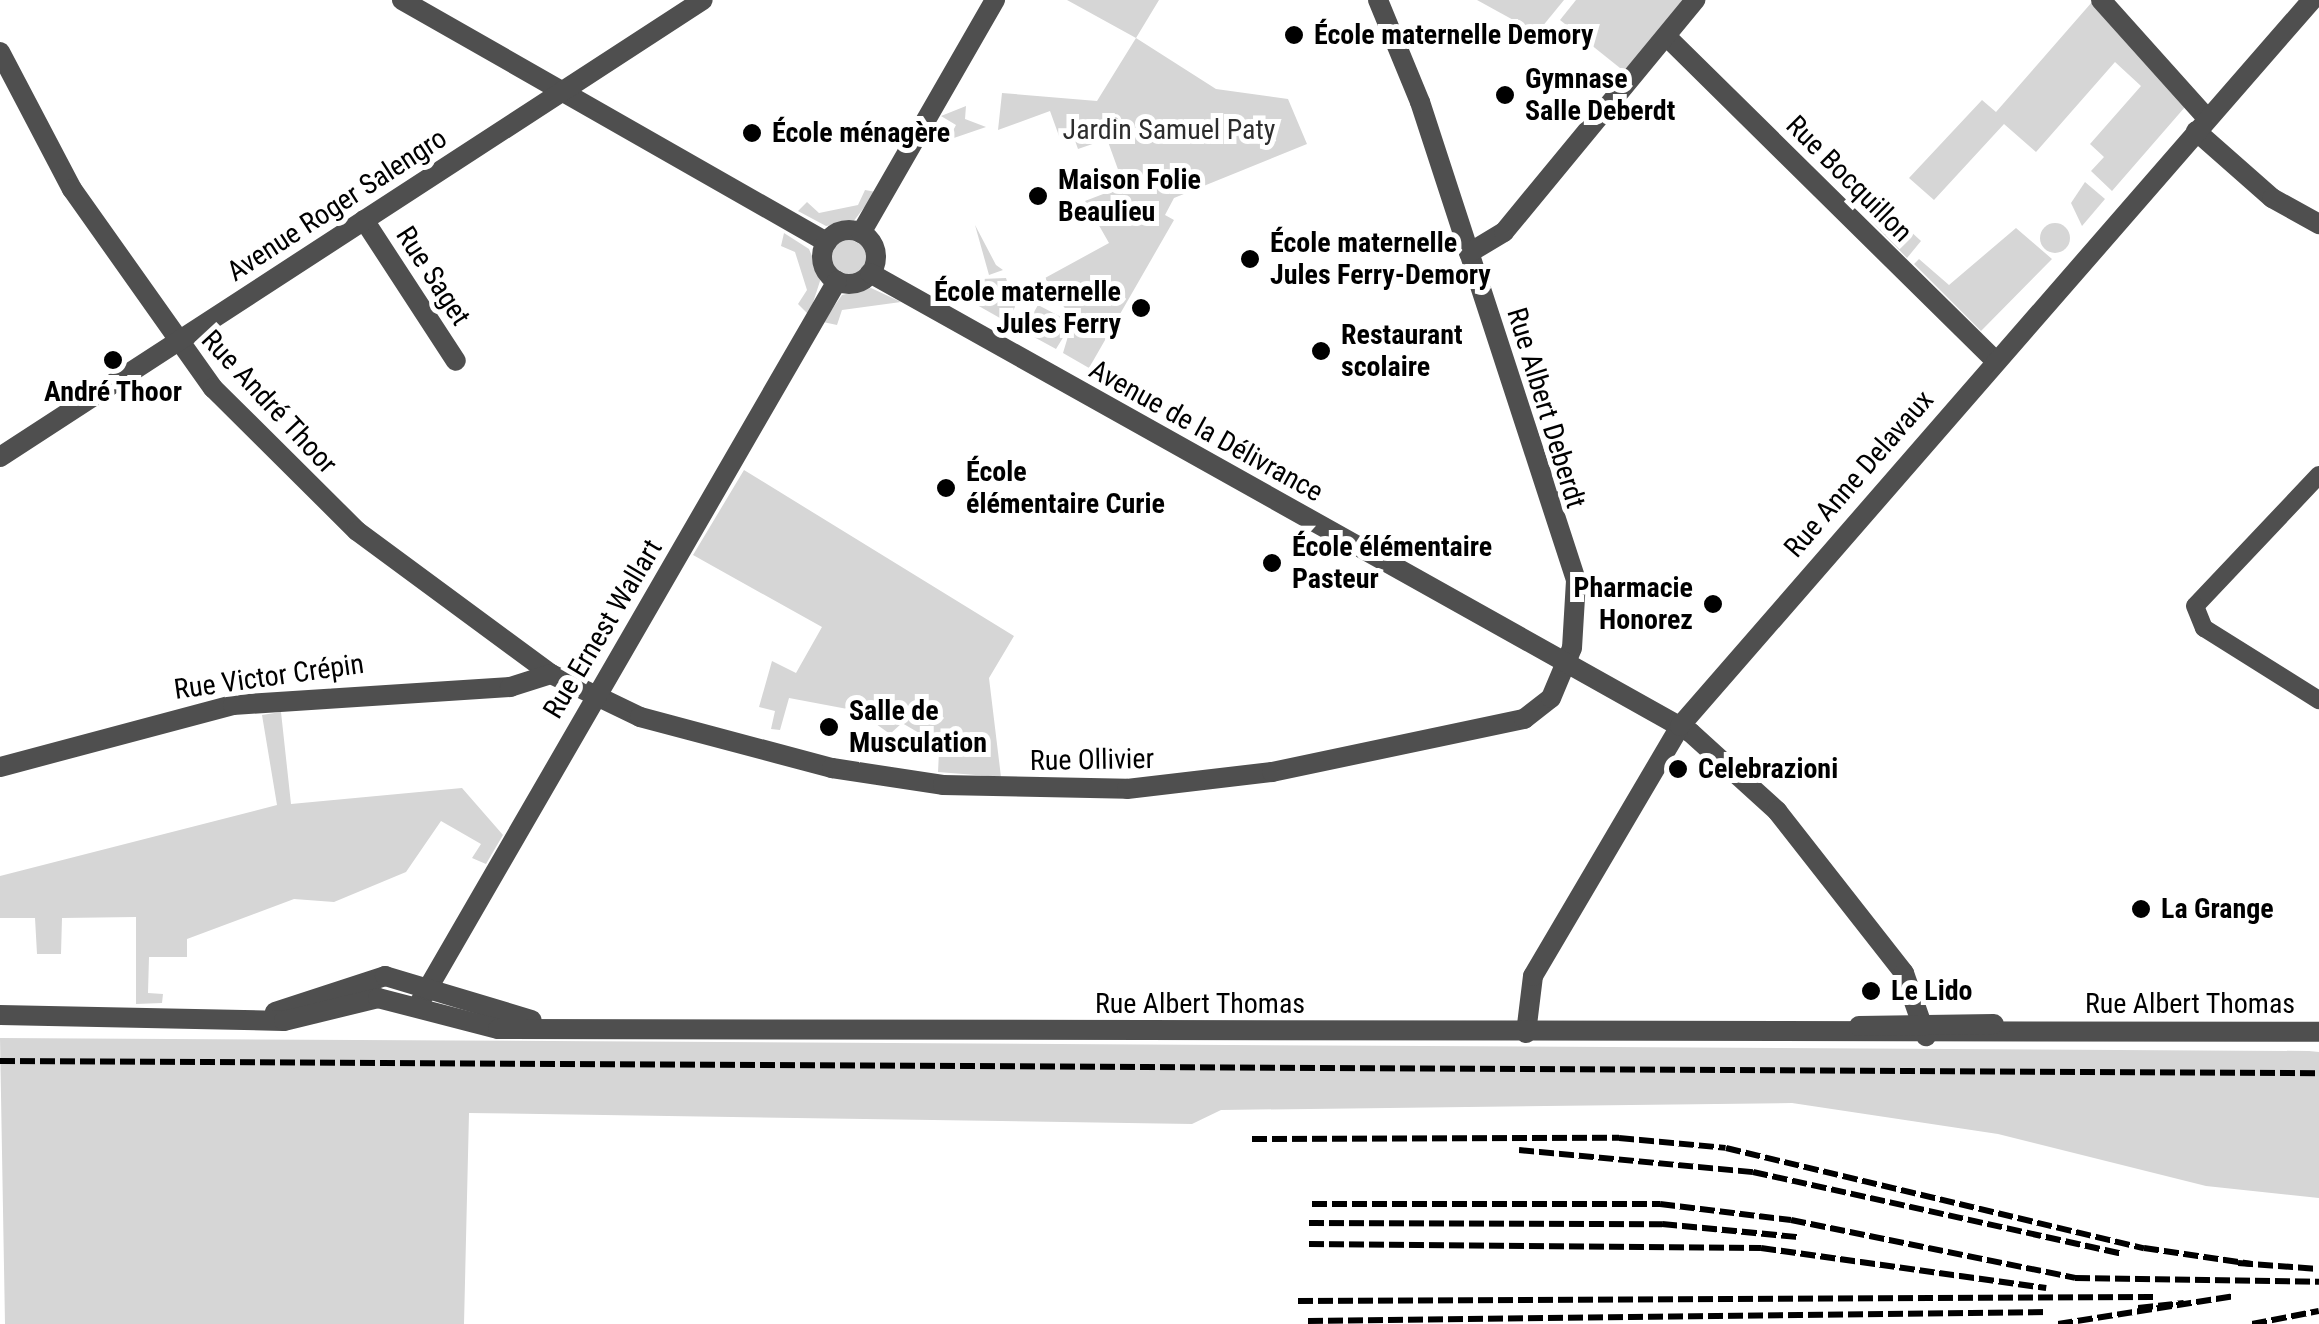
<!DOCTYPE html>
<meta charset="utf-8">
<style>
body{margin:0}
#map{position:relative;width:2319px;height:1324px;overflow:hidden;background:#fff;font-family:"Roboto Condensed",sans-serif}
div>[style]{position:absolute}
.green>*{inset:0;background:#d6d6d6}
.round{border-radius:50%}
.pedestrian>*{height:18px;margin:-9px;padding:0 9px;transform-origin:9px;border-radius:9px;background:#4f4f4f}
.minor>*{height:20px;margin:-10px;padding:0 10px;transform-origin:10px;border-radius:10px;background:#4f4f4f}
.minor>.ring{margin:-10px;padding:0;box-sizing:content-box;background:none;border:20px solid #4f4f4f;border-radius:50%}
.tertiary>*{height:20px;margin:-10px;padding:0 10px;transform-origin:10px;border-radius:10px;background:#4f4f4f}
.rail>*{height:6px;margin-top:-3px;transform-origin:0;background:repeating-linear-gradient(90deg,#000 0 15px,transparent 0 20px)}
.dots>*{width:28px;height:28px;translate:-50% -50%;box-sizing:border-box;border:5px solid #fff;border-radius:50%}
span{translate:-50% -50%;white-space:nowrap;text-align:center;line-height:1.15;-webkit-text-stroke:10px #fff;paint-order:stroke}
.poi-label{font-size:28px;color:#000;font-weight:700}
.left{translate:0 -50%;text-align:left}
.right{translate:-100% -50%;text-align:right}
.park-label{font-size:28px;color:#2d2d2d}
.street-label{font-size:28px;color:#000}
</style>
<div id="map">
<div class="green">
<i style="clip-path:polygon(1067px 0,1159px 0,1136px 38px,1216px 89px,1288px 99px,1307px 144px,1174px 198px,1165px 215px,1174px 220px,1089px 368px,1063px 353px,1072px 323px,1056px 349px,1023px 331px,1038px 305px,1061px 317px,1066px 310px,1045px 278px,1109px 243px,1085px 201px,1124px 186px,1107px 139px,1078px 149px,1072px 132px,1059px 136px,1050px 111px,998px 130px,1002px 93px,1097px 101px,1136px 38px)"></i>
<i style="clip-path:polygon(1477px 0,1564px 0,1537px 33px)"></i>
<i style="clip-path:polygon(1576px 0,1684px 0,1625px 72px,1560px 20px)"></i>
<i style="clip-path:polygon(2092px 2px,2185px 107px,2112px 191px,2091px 171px,2104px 157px,2090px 144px,2141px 86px,2115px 62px,2036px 152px,2004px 124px,1934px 200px,1909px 178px,1982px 100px,1996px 112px)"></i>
<i style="clip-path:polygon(966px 106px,965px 119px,986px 127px,948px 140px,956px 125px,941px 116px)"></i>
<i style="clip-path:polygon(2085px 182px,2105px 199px,2082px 226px,2071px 203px)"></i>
<i style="clip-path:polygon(865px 190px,876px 192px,853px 222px,826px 226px,798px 211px,807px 202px,819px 213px,858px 205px)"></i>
<i style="clip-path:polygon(1884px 207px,1921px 241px,1907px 258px,1871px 221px)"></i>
<i class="round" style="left:2040px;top:223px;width:30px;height:30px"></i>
<i style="clip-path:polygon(975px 225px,996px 265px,1003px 270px,989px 275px)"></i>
<i style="clip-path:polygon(2016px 228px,2052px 259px,1981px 331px,1914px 264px,1919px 259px,1949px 285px)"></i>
<i style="clip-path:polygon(784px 233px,809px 249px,821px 278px,809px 315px,798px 304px,807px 290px,795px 252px,781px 246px)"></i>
<i class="round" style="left:830px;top:238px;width:38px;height:38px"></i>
<i style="clip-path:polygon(1006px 278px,1015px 307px,1007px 322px,961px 296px,981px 279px)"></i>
<i style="clip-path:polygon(871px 288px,901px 302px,842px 310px,837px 325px,823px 322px,842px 295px)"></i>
<i style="clip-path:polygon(744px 470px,1014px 636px,989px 678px,1001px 777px,938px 772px,939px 752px,924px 749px,926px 737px,902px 723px,890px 734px,858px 711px,789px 698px,780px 730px,771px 729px,775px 711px,759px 707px,772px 661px,796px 673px,822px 627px,693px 555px)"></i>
<i style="clip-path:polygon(281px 712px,291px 804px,462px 788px,503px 835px,486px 864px,472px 858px,481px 844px,441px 821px,406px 872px,334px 902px,294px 899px,187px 939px,187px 957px,149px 957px,148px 993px,163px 994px,162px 1003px,136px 1004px,136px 917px,62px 918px,61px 954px,37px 954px,35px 918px,0 918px,0 876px,277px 805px,262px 715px)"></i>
<i style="clip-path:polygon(0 1038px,2309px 1051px,2319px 1052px,2319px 1198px,2206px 1186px,1998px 1134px,1792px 1103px,1221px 1110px,1192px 1124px,469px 1113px,464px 1324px,5px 1324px)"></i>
</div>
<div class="pedestrian">
<i style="left:2319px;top:475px;width:180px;rotate:133.4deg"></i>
<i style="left:2195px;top:606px;width:24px;rotate:68deg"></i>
<i style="left:2204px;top:628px;width:136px;rotate:32.1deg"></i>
</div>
<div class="minor">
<i style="left:402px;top:0;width:489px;rotate:29.7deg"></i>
<i style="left:2101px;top:0;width:159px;rotate:48.1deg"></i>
<i style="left:1666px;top:36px;width:461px;rotate:44.6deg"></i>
<i style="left:0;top:52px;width:155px;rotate:62.3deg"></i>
<i style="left:72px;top:189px;width:244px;rotate:54.7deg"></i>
<i style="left:213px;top:388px;width:203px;rotate:44.8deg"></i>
<i style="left:357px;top:531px;width:241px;rotate:36.4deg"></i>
<i style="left:551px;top:674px;width:99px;rotate:25.8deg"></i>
<i style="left:640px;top:717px;width:199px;rotate:14.9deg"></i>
<i style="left:832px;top:768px;width:112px;rotate:8.7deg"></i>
<i style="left:943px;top:785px;width:184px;rotate:1.2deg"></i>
<i style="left:1127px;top:789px;width:146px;rotate:-6.7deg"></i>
<i style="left:1272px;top:772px;width:258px;rotate:-11.9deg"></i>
<i style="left:1524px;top:719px;width:34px;rotate:-38deg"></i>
<i style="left:1551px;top:698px;width:54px;rotate:-67.2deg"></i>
<i style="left:1572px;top:648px;width:68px;rotate:-86.6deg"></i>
<i style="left:1576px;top:580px;width:503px;rotate:-108.07deg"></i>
<i style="left:1420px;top:102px;width:110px;rotate:-112.4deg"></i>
<i style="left:2196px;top:131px;width:101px;rotate:41.4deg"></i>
<i style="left:2272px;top:198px;width:54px;rotate:29deg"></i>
<i style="left:364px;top:220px;width:168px;rotate:56.9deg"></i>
<i class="ring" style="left:822px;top:230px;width:34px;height:34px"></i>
<i style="left:861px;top:233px;width:269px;rotate:-60.1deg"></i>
<i style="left:1469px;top:253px;width:41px;rotate:-31deg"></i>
<i style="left:1504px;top:232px;width:301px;rotate:-50.5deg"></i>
<i style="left:870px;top:273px;width:940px;rotate:29.24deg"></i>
<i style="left:1690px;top:732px;width:118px;rotate:42.2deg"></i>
<i style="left:1777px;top:811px;width:206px;rotate:51.9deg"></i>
<i style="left:1904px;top:973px;width:67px;rotate:70.8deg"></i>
<i style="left:0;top:767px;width:241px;rotate:-14.9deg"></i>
<i style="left:233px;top:705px;width:278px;rotate:-3.7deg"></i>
<i style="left:510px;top:687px;width:43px;rotate:-17.6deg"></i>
<i style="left:420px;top:1002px;width:833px;rotate:-59.96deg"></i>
<i style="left:1526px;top:1033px;width:57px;rotate:-83deg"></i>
<i style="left:1533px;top:976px;width:290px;rotate:-59.5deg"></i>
<i style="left:1680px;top:726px;width:963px;rotate:-48.96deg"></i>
</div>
<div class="tertiary">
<i style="left:0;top:457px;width:838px;rotate:-33.03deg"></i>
<i style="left:275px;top:1012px;width:116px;rotate:-18.1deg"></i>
<i style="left:385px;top:976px;width:153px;rotate:16.7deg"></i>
<i style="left:0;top:1015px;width:284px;rotate:1.2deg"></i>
<i style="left:284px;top:1021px;width:97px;rotate:-13.7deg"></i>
<i style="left:378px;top:998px;width:124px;rotate:14.5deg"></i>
<i style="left:498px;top:1029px;width:1821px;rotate:0.09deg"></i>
<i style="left:1859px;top:1026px;width:135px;rotate:-0.8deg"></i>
</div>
<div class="rail">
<i style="left:0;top:1061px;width:2319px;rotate:0.3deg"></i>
<i style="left:1252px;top:1139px;width:367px;rotate:-0.2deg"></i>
<i style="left:1619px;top:1138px;width:107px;rotate:5.3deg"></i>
<i style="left:1726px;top:1148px;width:430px;rotate:13.5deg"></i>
<i style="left:2144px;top:1248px;width:109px;rotate:8.4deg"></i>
<i style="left:1519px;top:1150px;width:235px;rotate:5.4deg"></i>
<i style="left:1753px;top:1172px;width:379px;rotate:12.5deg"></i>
<i style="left:1312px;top:1204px;width:348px"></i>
<i style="left:1660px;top:1204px;width:132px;rotate:7deg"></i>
<i style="left:1791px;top:1220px;width:290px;rotate:11.5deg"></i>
<i style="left:2075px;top:1278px;width:244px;rotate:0.9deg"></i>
<i style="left:1309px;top:1223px;width:353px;rotate:0.2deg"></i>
<i style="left:1662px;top:1224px;width:137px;rotate:5.5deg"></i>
<i style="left:1309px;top:1244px;width:452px;rotate:0.5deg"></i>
<i style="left:1761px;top:1248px;width:288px;rotate:8deg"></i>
<i style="left:2238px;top:1263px;width:80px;rotate:4.3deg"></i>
<i style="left:1298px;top:1301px;width:855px;rotate:-0.27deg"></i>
<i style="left:2138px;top:1308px;width:46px;rotate:-6.2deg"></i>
<i style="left:1308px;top:1321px;width:740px;rotate:-0.7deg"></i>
<i style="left:2058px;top:1324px;width:179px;rotate:-9deg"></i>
<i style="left:2252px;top:1324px;width:68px;rotate:-11deg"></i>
</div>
<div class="dots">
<i style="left:1294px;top:35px;background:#000"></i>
<i style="left:1505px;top:95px;background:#000"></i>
<i style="left:752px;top:133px;background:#000"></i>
<i style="left:1038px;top:196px;background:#000"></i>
<i style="left:1250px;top:259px;background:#000"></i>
<i style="left:1141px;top:308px;background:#000"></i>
<i style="left:1321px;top:351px;background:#000"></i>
<i style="left:113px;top:360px;background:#000"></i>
<i style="left:946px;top:488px;background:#000"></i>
<i style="left:1272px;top:563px;background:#000"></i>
<i style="left:1713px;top:604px;background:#000"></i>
<i style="left:829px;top:727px;background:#000"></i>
<i style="left:1678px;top:769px;background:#000"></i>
<i style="left:2141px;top:909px;background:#000"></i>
<i style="left:1871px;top:991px;background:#000"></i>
</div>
<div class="poi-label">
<span class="left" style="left:1314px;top:35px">École maternelle Demory</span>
<span class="left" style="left:1525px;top:95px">Gymnase<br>Salle Deberdt</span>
<span class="left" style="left:772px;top:133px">École ménagère</span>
<span class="left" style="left:1058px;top:196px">Maison Folie<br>Beaulieu</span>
<span class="left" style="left:1270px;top:259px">École maternelle<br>Jules Ferry-Demory</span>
<span class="right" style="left:1121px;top:308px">École maternelle<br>Jules Ferry</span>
<span class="left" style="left:1341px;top:351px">Restaurant<br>scolaire</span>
<span style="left:113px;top:392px">André Thoor</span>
<span class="left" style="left:966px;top:488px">École<br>élémentaire Curie</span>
<span class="left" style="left:1292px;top:563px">École élémentaire<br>Pasteur</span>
<span class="right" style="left:1693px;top:604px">Pharmacie<br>Honorez</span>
<span class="left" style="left:849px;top:727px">Salle de<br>Musculation</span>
<span class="left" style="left:1698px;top:769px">Celebrazioni</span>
<span class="left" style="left:2161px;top:909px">La Grange</span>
<span class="left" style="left:1891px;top:991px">Le Lido</span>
</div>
<div class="park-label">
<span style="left:1169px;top:130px">Jardin Samuel Paty</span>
</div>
<div class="street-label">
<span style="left:1849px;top:179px;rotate:45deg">Rue Bocquillon</span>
<span style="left:337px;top:205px;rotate:-33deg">Avenue Roger Salengro</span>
<span style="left:433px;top:276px;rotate:57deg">Rue Saget</span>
<span style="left:269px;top:402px;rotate:47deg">Rue André Thoor</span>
<span style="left:1546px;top:408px;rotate:73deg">Rue Albert Deberdt</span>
<span style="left:1206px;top:431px;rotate:29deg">Avenue de la Délivrance</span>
<span style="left:1859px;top:474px;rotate:-49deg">Rue Anne Delavaux</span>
<span style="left:603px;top:629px;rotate:-59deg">Rue Ernest Wallart</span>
<span style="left:269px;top:677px;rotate:-8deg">Rue Victor Crépin</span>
<span style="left:1092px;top:760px;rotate:-1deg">Rue Ollivier</span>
<span style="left:1200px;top:1004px">Rue Albert Thomas</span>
<span style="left:2190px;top:1004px">Rue Albert Thomas</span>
</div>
</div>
